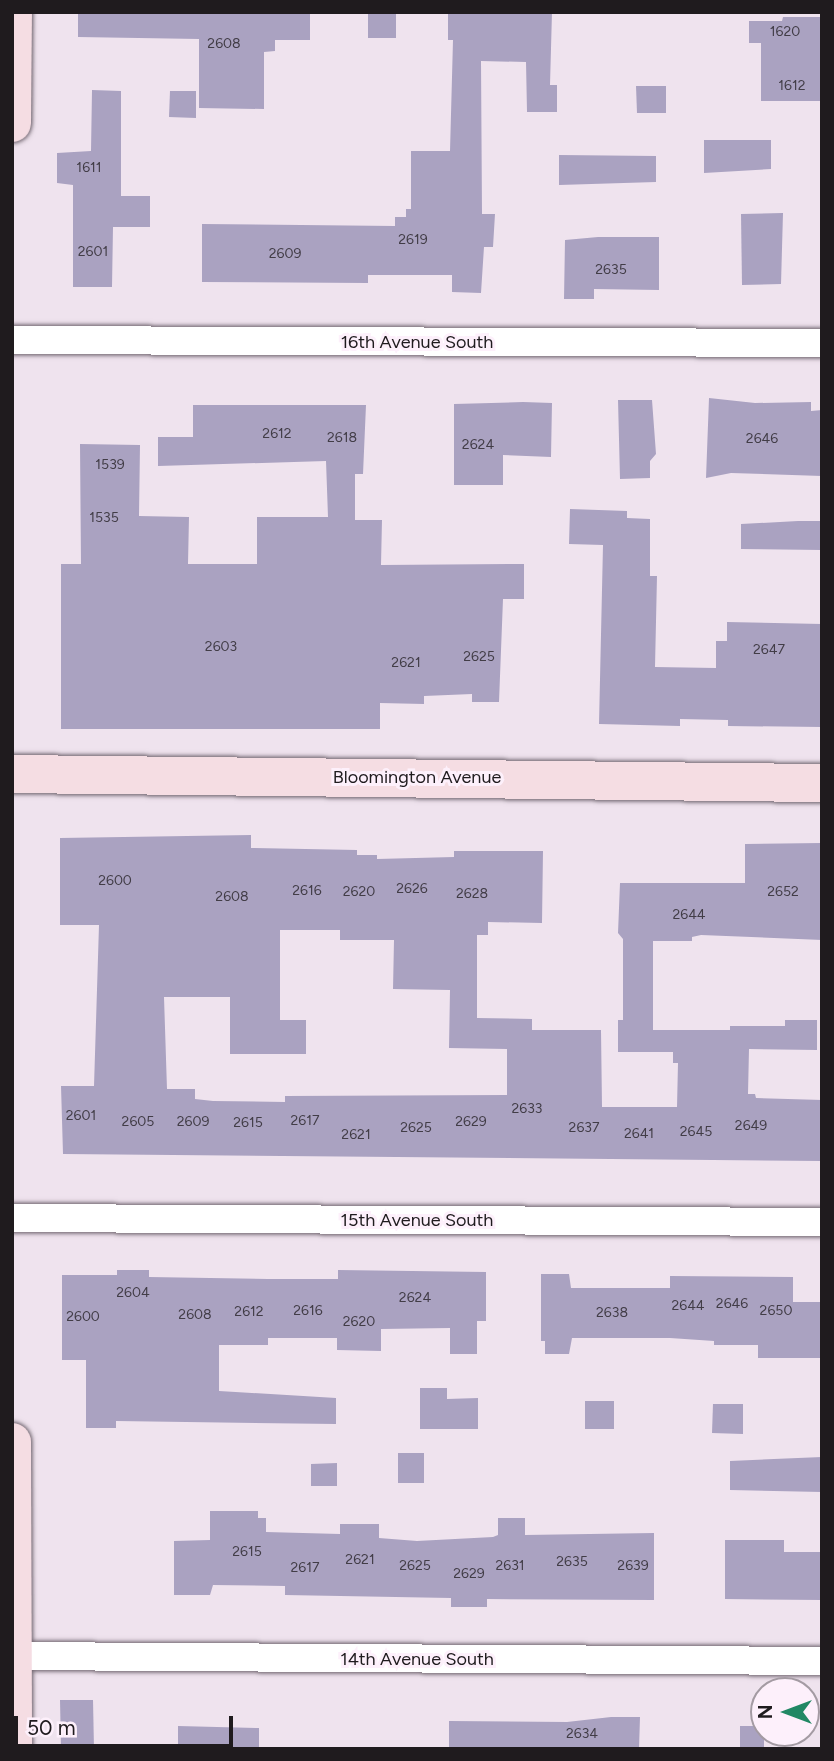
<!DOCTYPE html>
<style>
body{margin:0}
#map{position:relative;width:834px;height:1761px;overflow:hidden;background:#efe3ee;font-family:Figtree,sans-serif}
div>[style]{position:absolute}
.building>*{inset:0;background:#aaa2c1}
.roads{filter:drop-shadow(0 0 2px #736872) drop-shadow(0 0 2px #736872)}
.street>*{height:28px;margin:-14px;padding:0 14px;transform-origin:14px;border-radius:14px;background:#fff}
.secondary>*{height:38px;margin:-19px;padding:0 19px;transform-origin:19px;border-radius:19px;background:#f5dde3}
span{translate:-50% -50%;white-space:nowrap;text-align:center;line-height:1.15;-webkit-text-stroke:6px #fdf0fb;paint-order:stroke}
.number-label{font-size:14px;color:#423d47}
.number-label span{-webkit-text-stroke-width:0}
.street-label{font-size:18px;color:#1f1b1e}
.frame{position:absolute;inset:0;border:14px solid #1f1b1e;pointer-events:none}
.north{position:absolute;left:750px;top:1677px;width:70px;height:70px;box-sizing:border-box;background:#fdf0fb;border:2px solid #a49ba3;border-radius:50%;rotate:270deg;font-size:19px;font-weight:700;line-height:28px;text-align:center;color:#1f1b1e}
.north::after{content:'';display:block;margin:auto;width:24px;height:32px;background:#218864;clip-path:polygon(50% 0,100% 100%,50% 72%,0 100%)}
.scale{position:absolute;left:14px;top:1716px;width:219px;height:32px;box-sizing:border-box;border:4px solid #1f1b1e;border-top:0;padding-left:9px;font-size:21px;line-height:24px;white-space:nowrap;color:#1f1b1e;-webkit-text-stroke:5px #fdf0fb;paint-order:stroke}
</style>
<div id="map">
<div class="building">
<i style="clip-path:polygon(78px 12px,310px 12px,310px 40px,275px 40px,275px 51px,264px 52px,264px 109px,199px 108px,199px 39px,78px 37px)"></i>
<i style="clip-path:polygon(368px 12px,396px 12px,396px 38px,368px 38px)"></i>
<i style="clip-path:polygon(448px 12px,552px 12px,550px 85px,557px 85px,557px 112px,527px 112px,526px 62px,481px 61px,482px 214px,495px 214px,493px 247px,484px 247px,481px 293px,452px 292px,452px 275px,368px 275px,368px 283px,202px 282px,202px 224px,395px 226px,395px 217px,406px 217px,406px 209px,411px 209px,411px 151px,450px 151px,453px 40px,448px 40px)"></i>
<i style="clip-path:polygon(783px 17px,822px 17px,822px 101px,761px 101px,761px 43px,749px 43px,749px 21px,782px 21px)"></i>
<i style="clip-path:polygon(636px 86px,666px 86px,666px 113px,637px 113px)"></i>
<i style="clip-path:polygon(92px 90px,121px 91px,121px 196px,150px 196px,150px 227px,113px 227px,112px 287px,73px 287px,73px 185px,57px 183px,57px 153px,91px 151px)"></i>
<i style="clip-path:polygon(170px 91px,196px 91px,196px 118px,169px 117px)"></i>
<i style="clip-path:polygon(704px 140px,771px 140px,771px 169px,704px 173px)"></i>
<i style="clip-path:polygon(559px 155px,656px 156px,656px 182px,559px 185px)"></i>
<i style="clip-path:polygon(783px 213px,781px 284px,742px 285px,741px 214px)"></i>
<i style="clip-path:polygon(598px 237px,659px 237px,659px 290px,594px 289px,594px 299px,564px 299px,565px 240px)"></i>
<i style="clip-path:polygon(709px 398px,755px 403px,811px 402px,811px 411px,822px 410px,822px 476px,731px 473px,706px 478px)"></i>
<i style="clip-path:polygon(618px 400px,652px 400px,656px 454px,650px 461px,650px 478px,620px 479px)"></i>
<i style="clip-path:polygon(523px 402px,552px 403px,551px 457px,503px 455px,503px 485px,454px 485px,454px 404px)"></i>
<i style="clip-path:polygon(193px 405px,366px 405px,363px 474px,355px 474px,355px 520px,382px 520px,381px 565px,524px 564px,524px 599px,503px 599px,499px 702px,472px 702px,472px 694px,424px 696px,424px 704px,380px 703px,380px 729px,61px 729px,61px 564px,81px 564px,80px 444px,140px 445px,139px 516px,189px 517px,188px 564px,257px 564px,257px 517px,328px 517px,326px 461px,158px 466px,158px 437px,193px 437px)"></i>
<i style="clip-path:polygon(570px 509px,627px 511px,627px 518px,650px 519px,650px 576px,657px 576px,655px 667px,716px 668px,716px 641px,727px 641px,727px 622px,822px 624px,822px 727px,728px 726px,728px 720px,680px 719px,680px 726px,599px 724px,603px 545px,569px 544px)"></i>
<i style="clip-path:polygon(798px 521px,822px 521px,821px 550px,741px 549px,741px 524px)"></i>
<i style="clip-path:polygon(evenodd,251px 835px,251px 848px,357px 850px,357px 855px,377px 855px,377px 859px,454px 857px,454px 851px,543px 851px,542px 923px,488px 922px,488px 935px,477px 935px,477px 1018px,532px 1019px,532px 1030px,601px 1030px,602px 1107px,677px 1107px,678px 1063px,673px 1063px,673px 1052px,618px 1052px,618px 1020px,623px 1020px,623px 939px,618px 933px,620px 883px,745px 883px,745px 844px,822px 843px,822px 940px,701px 935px,692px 937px,692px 941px,653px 941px,653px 1030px,730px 1030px,730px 1026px,785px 1026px,785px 1020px,817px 1020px,817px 1050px,749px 1049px,748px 1094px,755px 1094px,756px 1098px,822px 1100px,822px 1161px,63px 1154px,61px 1086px,94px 1086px,99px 925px,60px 925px,60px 838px,251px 835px,280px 930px,340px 930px,340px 940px,394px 940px,393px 989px,450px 990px,449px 1048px,507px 1049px,507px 1095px,285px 1096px,285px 1102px,213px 1101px,195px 1099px,195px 1089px,167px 1089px,164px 997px,230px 997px,230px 1054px,306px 1054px,306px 1020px,280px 1020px,280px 930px)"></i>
<i style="clip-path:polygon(117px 1270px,149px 1270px,149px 1277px,268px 1279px,338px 1279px,338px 1270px,486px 1272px,486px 1321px,477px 1321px,477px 1354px,450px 1354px,450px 1328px,381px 1329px,381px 1351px,337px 1350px,337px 1338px,268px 1338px,268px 1345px,219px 1345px,219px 1391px,336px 1398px,336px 1424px,116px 1421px,116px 1428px,86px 1428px,86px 1360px,62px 1360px,62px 1275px,117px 1275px)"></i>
<i style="clip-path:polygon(541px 1274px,569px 1274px,571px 1288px,670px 1288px,670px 1276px,793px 1277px,793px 1302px,822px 1302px,822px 1358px,758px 1358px,758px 1345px,714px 1345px,714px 1341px,670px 1338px,572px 1338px,569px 1354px,545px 1354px,545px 1341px,541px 1341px)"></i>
<i style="clip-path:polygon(420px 1388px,447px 1388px,447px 1399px,478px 1398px,478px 1429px,420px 1429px)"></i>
<i style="clip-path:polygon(585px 1401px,614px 1401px,614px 1429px,585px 1429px)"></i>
<i style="clip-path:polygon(713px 1404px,743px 1404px,743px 1434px,712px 1433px)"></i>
<i style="clip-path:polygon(398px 1453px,424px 1453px,424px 1483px,398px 1483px)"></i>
<i style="clip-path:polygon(822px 1457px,822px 1492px,730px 1490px,730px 1461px)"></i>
<i style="clip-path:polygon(337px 1463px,337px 1486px,311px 1486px,311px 1464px)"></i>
<i style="clip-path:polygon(210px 1511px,258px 1511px,258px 1518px,266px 1518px,266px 1532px,340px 1534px,340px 1524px,379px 1524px,379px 1538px,417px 1541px,493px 1537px,498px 1535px,498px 1518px,525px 1518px,525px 1535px,654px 1533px,654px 1600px,487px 1599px,487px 1607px,451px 1607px,451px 1598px,285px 1595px,285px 1586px,213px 1585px,210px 1595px,174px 1595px,174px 1541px,210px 1540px)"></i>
<i style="clip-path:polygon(725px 1540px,784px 1540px,784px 1552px,822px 1552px,822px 1600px,725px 1599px)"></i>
<i style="clip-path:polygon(60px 1700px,93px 1700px,94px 1749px,61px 1749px)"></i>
<i style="clip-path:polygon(611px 1717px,640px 1717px,639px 1749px,449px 1749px,449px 1721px,567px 1722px)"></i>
<i style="clip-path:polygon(178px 1726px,259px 1728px,259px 1749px,178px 1749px)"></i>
<i style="clip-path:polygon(740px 1726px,764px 1726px,764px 1749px,740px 1749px)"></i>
</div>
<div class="roads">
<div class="street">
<i style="left:12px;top:340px;width:810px;rotate:0.21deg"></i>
<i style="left:12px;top:1218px;width:810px;rotate:0.28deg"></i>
<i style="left:12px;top:1656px;width:810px;rotate:0.35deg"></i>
</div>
<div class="secondary">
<i style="left:12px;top:123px;width:111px;rotate:-89.5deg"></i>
<i style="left:12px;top:774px;width:810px;rotate:0.64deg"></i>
<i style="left:12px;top:1442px;width:307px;rotate:89.8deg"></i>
</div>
</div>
<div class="number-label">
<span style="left:785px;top:32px">1620</span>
<span style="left:224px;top:44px">2608</span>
<span style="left:792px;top:86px">1612</span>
<span style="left:89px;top:168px">1611</span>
<span style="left:413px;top:240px">2619</span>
<span style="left:93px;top:252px">2601</span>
<span style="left:285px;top:254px">2609</span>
<span style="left:611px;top:270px">2635</span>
<span style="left:277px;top:434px">2612</span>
<span style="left:342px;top:438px">2618</span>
<span style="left:762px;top:439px">2646</span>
<span style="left:478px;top:445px">2624</span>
<span style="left:110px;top:465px">1539</span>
<span style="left:104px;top:518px">1535</span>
<span style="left:221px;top:647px">2603</span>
<span style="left:769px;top:650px">2647</span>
<span style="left:479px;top:657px">2625</span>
<span style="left:406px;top:663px">2621</span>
<span style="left:115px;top:881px">2600</span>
<span style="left:412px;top:889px">2626</span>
<span style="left:307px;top:891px">2616</span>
<span style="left:359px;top:892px">2620</span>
<span style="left:783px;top:892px">2652</span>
<span style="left:472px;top:894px">2628</span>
<span style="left:232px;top:897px">2608</span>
<span style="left:689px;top:915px">2644</span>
<span style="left:527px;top:1109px">2633</span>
<span style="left:81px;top:1116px">2601</span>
<span style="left:305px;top:1121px">2617</span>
<span style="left:138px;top:1122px">2605</span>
<span style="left:193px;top:1122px">2609</span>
<span style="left:471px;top:1122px">2629</span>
<span style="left:248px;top:1123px">2615</span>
<span style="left:751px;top:1126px">2649</span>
<span style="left:416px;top:1128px">2625</span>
<span style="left:584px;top:1128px">2637</span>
<span style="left:696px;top:1132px">2645</span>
<span style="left:639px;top:1134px">2641</span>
<span style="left:356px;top:1135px">2621</span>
<span style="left:133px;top:1293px">2604</span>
<span style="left:415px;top:1298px">2624</span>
<span style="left:732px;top:1304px">2646</span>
<span style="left:688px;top:1306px">2644</span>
<span style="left:308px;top:1311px">2616</span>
<span style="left:776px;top:1311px">2650</span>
<span style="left:249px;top:1312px">2612</span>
<span style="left:612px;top:1313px">2638</span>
<span style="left:195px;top:1315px">2608</span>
<span style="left:83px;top:1317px">2600</span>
<span style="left:359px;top:1322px">2620</span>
<span style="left:247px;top:1552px">2615</span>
<span style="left:360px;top:1560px">2621</span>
<span style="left:572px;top:1562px">2635</span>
<span style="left:415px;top:1566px">2625</span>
<span style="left:510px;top:1566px">2631</span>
<span style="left:633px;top:1566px">2639</span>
<span style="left:305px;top:1568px">2617</span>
<span style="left:469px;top:1574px">2629</span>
<span style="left:582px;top:1734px">2634</span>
</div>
<div class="street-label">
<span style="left:417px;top:342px">16th Avenue South</span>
<span style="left:417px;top:777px">Bloomington Avenue</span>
<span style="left:417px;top:1220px">15th Avenue South</span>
<span style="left:417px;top:1659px">14th Avenue South</span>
</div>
<div class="frame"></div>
<div class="north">N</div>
<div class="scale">50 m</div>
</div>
